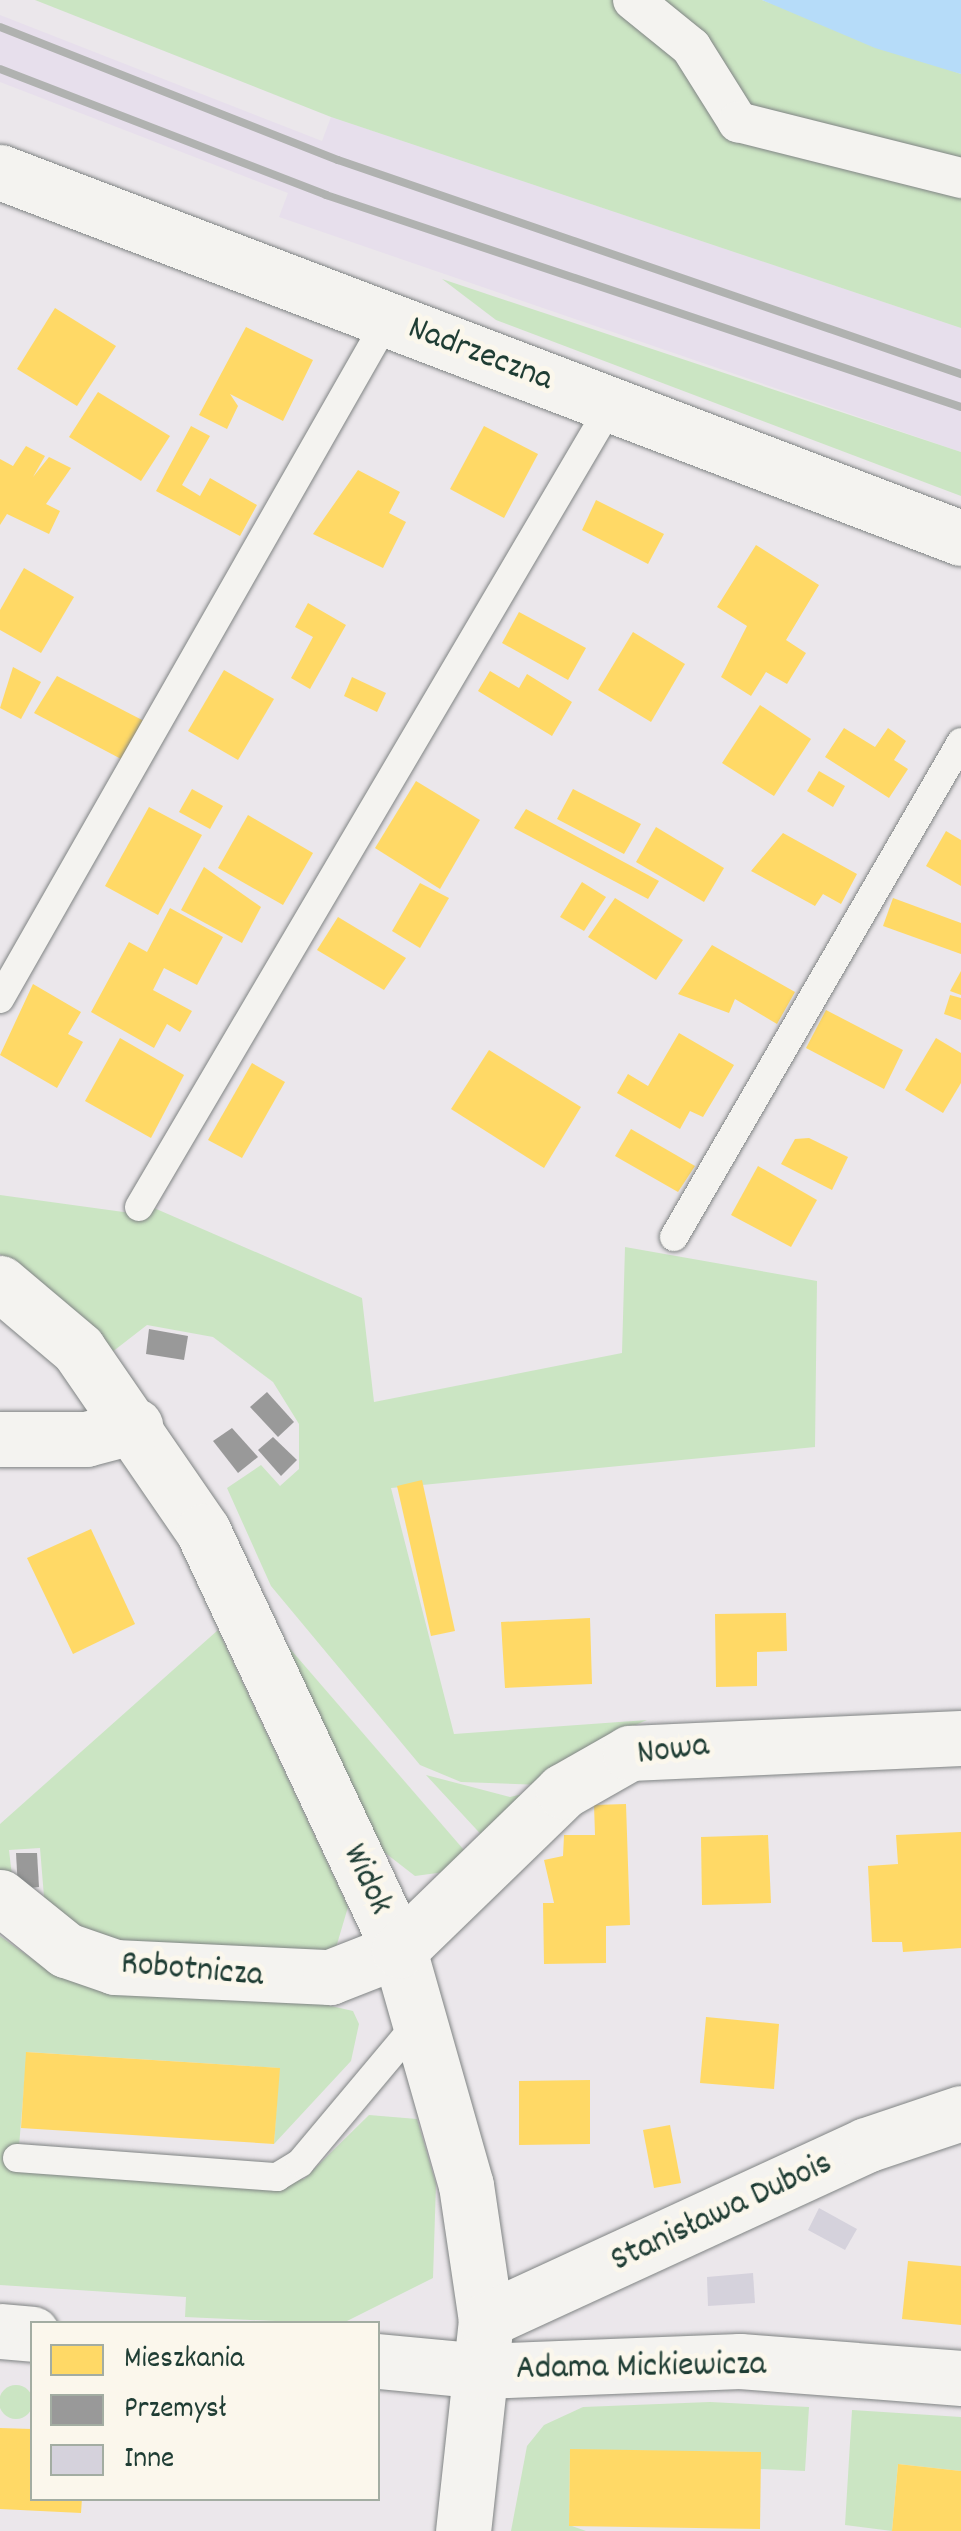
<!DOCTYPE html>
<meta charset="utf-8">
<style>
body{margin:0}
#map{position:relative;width:961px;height:2531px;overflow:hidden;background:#ebe7eb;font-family:Dekko,sans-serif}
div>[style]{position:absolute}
.built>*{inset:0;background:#e7dfec}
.green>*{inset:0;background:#cbe5c3}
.round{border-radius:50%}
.water>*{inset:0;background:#b6dcf9}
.homes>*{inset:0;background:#ffd966}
.industry>*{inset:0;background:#999}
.building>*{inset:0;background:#d5d2dc}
.roads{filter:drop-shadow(0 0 2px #808484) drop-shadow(0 0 2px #808484)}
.service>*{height:28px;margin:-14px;padding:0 14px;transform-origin:14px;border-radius:14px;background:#f4f3f0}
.pedestrian>*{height:40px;margin:-20px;padding:0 20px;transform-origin:20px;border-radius:20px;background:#f4f3f0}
.minor>*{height:55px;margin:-27.5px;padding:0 27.5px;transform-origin:27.5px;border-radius:27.5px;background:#f4f3f0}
.rail>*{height:8px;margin:-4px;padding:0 4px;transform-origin:4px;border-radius:4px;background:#b0b2b0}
span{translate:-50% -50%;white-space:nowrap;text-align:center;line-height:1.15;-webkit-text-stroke:10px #fbf7ec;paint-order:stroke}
.street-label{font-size:35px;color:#1f3d34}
.legend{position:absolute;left:30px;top:2321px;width:350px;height:180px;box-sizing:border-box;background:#fbf7ec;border:2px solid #a3ada2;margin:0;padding:12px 18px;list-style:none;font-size:30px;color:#1f3d34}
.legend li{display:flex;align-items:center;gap:20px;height:50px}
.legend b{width:50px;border:2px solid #a3ada2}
</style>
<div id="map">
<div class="built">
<i style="clip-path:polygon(0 15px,322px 141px,331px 117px,961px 328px,961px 452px,279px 217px,288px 193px,0 82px)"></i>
</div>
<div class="green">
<i style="clip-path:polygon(35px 0,762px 0,961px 74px,961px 328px,331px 117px)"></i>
<i style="clip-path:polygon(442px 279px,961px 452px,961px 496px,496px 320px)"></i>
<i style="clip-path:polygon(0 1195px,138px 1214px,154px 1208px,362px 1298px,374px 1402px,622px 1353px,625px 1247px,817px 1281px,815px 1447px,391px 1488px,454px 1734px,647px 1720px,596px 1742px,542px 1785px,461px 1782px,420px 1765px,271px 1586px,227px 1488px,261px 1465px,280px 1486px,299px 1469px,299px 1424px,273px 1382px,213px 1337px,147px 1325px,107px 1356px,62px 1301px,0 1254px)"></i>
<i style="clip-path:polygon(266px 1621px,470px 1857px,452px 1871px,415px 1876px,375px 1845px)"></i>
<i style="clip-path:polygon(218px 1630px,348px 1907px,335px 1951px,108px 1950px,46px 1921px,40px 1848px,9px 1850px,14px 1894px,0 1880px,0 1824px)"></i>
<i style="clip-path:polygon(426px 1775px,510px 1797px,540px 1790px,488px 1842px)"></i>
<i style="clip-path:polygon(0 1936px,42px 1966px,305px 2000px,353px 2011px,359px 2024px,351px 2061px,274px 2144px,279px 2068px,27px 2052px,18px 2158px,304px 2179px,369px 2115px,417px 2119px,436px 2184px,433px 2278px,341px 2324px,185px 2317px,186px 2297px,0 2285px)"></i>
<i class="round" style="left:-1px;top:2385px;width:34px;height:34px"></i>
<i style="clip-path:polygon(710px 2402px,809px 2407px,805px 2471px,760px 2469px,761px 2452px,570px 2450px,569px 2525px,586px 2531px,511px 2531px,527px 2446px,544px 2425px,583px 2407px)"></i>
<i style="clip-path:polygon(852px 2410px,961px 2417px,961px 2471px,898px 2464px,892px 2531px,845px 2525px)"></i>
</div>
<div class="water">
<i style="clip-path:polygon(762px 0,961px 0,961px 74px,875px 48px)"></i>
</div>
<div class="homes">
<i style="clip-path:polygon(55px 308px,116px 346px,77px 406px,17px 369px)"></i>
<i style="clip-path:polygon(246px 327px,313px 360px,283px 421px,230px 394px,238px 406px,227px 429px,199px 415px)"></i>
<i style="clip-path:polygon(98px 392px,170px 436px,141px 481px,69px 437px)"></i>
<i style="clip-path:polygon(191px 426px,210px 436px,182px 485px,200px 496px,210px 478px,257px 505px,240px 536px,156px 491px)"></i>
<i style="clip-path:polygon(484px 426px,538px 454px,504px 518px,450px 489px)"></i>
<i style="clip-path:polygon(26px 446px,45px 456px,33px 477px,49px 457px,71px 468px,46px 504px,60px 511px,49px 534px,7px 514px,0 525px,0 459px,13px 466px)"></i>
<i style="clip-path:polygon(358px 470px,400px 492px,389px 513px,406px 522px,383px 568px,313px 534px)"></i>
<i style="clip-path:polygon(596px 500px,664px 534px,648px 564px,582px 530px)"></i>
<i style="clip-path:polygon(756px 545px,819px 585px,786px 640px,806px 653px,787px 684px,766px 672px,751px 696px,721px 677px,747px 626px,717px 607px)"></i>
<i style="clip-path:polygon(24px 568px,74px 597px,41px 653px,0 630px,0 610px)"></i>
<i style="clip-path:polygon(308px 603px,346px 625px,310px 689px,291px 678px,313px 637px,295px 627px)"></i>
<i style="clip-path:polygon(519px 612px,586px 648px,568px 680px,502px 643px)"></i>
<i style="clip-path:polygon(633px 632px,685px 664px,651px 722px,598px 690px)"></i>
<i style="clip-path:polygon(13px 667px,41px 682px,21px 719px,0 708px)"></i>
<i style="clip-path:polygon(224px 670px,274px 699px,238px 760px,188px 731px)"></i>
<i style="clip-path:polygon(490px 671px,519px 688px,527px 674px,572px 702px,552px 736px,478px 691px)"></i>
<i style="clip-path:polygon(57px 676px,146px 722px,123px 760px,34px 713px)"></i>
<i style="clip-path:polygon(352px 677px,386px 693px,377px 712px,344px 696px)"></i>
<i style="clip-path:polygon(760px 705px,811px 739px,774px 796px,722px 763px)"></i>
<i style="clip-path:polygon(844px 728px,875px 747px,888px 728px,906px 741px,894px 760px,908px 769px,889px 798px,825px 757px)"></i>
<i style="clip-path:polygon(819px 771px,845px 786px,833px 807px,807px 791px)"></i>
<i style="clip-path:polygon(416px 781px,480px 820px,440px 889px,375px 848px)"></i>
<i style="clip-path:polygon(192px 789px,223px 806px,210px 829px,179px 812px)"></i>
<i style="clip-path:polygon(573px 789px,641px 824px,624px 854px,557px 819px)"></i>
<i style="clip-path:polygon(149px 807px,202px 835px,158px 915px,105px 886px)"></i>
<i style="clip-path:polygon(526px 809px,659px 881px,648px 899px,514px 828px)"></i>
<i style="clip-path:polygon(248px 815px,313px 853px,283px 905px,218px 868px)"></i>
<i style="clip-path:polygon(656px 827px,724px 868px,704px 902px,636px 862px)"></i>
<i style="clip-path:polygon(946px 831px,961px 840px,961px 886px,926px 866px)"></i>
<i style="clip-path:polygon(783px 833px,857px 874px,841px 904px,823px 894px,815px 906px,751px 871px)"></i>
<i style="clip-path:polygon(204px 867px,261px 907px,242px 943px,181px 910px)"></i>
<i style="clip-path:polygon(582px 882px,606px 897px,584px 931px,560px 917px)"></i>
<i style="clip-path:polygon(420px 883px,449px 898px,420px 948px,392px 931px)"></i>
<i style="clip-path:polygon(615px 898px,683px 940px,656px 980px,588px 937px)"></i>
<i style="clip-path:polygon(893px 898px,961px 923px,961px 954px,883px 926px)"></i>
<i style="clip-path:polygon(170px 908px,223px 937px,197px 985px,164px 968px,153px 990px,192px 1011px,180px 1032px,167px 1024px,154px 1048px,91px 1012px,129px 942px,147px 952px)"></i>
<i style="clip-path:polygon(338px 917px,406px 958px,384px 990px,317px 950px)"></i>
<i style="clip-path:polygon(712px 945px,795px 992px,777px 1024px,735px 999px,729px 1013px,678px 994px)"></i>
<i style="clip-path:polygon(961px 971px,961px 995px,950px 991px)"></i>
<i style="clip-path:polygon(33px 984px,81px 1012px,68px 1034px,83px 1042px,57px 1088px,0 1055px)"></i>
<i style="clip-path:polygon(950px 995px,961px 998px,961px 1020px,944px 1014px)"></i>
<i style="clip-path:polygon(826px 1010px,903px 1050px,884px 1089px,806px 1048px)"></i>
<i style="clip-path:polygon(679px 1033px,734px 1065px,703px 1117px,690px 1111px,680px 1129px,617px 1093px,628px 1074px,648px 1086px)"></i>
<i style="clip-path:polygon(120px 1038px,184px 1075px,151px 1138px,85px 1101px)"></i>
<i style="clip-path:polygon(936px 1038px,961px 1053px,961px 1083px,943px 1113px,905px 1090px)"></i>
<i style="clip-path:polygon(489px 1050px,581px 1107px,544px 1168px,451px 1109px)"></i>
<i style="clip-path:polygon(252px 1063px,285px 1082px,242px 1158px,208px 1140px)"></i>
<i style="clip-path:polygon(631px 1129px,695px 1166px,678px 1192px,615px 1156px)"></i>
<i style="clip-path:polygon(809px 1138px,848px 1157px,832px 1190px,781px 1164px,795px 1139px)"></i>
<i style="clip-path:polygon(758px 1166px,817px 1200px,791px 1247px,731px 1215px)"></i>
<i style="clip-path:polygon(422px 1480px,455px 1631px,431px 1636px,397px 1486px)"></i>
<i style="clip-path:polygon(91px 1529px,135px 1624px,73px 1654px,27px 1558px)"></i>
<i style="clip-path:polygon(786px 1613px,787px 1651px,757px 1652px,757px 1686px,716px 1687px,715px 1614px)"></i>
<i style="clip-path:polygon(590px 1618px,592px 1684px,505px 1688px,501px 1622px)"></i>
<i style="clip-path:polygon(626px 1804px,630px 1925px,606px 1926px,606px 1963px,544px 1964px,543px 1903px,554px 1903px,544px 1860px,563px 1856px,564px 1835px,595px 1835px,594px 1805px)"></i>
<i style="clip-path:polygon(961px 1832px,961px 1948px,903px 1952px,902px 1942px,872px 1942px,868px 1866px,898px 1864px,896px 1835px)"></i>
<i style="clip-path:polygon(768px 1835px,771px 1903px,702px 1905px,701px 1837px)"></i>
<i style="clip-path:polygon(706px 2017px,779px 2024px,774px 2089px,700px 2083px)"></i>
<i style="clip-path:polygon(26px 2052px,280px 2068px,274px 2144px,21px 2128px)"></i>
<i style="clip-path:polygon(590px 2080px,590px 2144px,519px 2145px,519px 2081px)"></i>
<i style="clip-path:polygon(670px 2125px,681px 2183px,654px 2188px,643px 2130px)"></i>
<i style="clip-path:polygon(908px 2261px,961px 2266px,961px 2325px,902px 2319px)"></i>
<i style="clip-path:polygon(0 2428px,32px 2429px,32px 2498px,82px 2498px,81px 2513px,0 2509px)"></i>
<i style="clip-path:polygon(570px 2449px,761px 2452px,760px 2529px,569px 2526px)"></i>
<i style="clip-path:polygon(898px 2464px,961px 2471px,961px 2531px,892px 2531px)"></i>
</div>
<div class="industry">
<i style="clip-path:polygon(149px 1329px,188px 1336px,184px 1360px,146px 1354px)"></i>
<i style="clip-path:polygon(267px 1392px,294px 1422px,278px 1437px,250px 1407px)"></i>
<i style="clip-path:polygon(232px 1428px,258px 1457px,238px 1473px,213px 1441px)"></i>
<i style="clip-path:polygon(273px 1437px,297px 1460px,281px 1476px,258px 1450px)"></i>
<i style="clip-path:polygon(16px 1853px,37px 1853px,39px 1887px,18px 1889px)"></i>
</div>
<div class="building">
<i style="clip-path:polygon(819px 2208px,857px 2229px,845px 2250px,808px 2230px)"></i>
<i style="clip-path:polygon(753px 2273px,755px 2303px,708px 2306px,707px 2277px)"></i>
</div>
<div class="roads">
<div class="service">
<i style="left:0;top:999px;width:782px;rotate:-60.32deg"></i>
<i style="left:139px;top:1207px;width:931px;rotate:-59.52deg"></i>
<i style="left:674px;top:1237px;width:572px;rotate:-59.89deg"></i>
<i style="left:17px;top:2158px;width:261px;rotate:4.2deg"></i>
<i style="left:277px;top:2177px;width:27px;rotate:-31deg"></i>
<i style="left:300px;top:2163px;width:187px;rotate:-50deg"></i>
</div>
<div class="pedestrian">
<i style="left:633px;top:0;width:75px;rotate:39deg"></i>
<i style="left:691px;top:47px;width:89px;rotate:57.9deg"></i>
<i style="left:738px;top:122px;width:230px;rotate:14.1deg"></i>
</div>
<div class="minor">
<i style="left:0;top:172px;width:1028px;rotate:20.85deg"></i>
<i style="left:0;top:1283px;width:102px;rotate:40.2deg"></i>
<i style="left:78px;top:1349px;width:221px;rotate:55.5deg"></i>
<i style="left:203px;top:1531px;width:463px;rotate:64.9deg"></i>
<i style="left:399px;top:1950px;width:244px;rotate:74.1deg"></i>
<i style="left:466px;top:2185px;width:136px;rotate:81.6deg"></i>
<i style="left:486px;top:2320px;width:212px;rotate:96.2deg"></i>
<i style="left:0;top:1439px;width:86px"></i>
<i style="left:86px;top:1439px;width:51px;rotate:-14.9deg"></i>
<i style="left:0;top:1897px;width:85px;rotate:38.8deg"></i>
<i style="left:66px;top:1950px;width:52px;rotate:19.1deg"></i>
<i style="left:115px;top:1967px;width:215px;rotate:2.7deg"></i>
<i style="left:330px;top:1977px;width:74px;rotate:-21.4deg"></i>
<i style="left:399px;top:1950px;width:228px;rotate:-44.1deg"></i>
<i style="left:563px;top:1791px;width:77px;rotate:-29.6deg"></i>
<i style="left:630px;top:1753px;width:331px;rotate:-2.6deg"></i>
<i style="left:486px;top:2320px;width:418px;rotate:-24.7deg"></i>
<i style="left:866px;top:2145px;width:100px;rotate:-18.6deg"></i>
<i style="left:0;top:2331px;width:32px;rotate:5deg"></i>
<i style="left:378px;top:2361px;width:104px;rotate:5.5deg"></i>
<i style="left:482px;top:2371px;width:258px;rotate:-2.2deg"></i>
<i style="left:740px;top:2361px;width:222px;rotate:4.4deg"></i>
</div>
</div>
<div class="rail">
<i style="left:0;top:27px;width:363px;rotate:21.5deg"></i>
<i style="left:338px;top:160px;width:659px;rotate:18.96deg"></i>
<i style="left:0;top:69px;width:350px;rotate:21.1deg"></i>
<i style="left:326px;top:195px;width:669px;rotate:18.46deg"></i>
</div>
<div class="street-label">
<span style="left:480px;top:355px;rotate:21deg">Nadrzeczna</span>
<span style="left:673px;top:1751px;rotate:-7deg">Nowa</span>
<span style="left:366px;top:1880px;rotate:65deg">Widok</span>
<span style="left:192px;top:1971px;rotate:5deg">Robotnicza</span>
<span style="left:722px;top:2213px;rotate:-25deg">Stanisława Dubois</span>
<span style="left:641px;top:2368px;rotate:-1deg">Adama Mickiewicza</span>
</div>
<ul class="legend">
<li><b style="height:28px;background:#ffd966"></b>Mieszkania</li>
<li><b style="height:28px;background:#999"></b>Przemysł</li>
<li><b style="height:28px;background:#d5d2dc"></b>Inne</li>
</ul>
</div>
